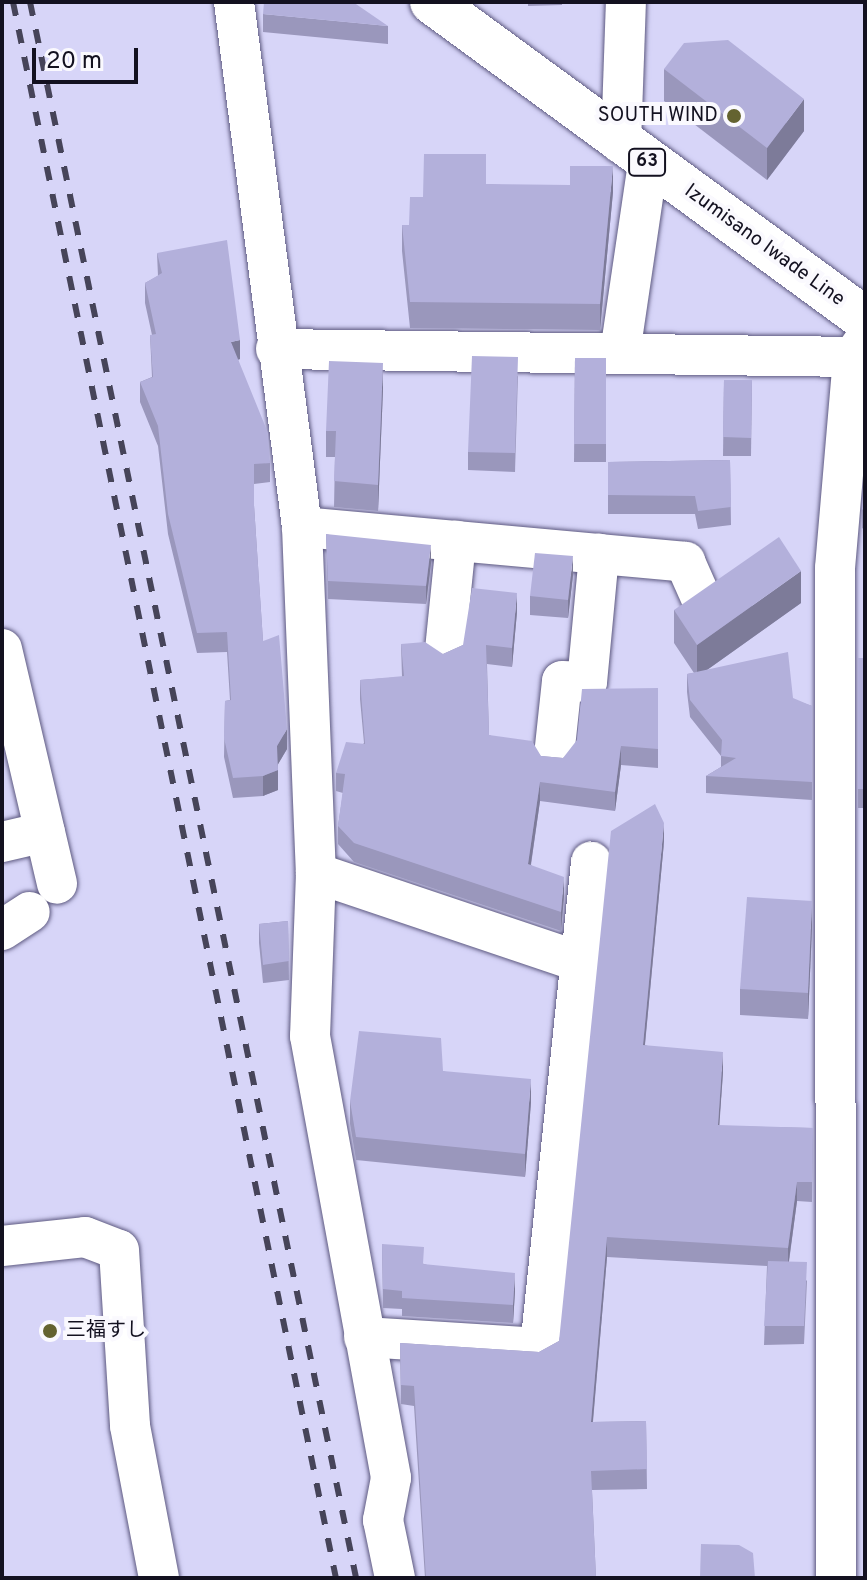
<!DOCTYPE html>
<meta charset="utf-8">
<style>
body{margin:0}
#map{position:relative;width:867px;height:1580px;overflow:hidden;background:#d7d5f8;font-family:Overpass,"Noto Sans JP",sans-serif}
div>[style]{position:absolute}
.roads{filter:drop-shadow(0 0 2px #5e5a81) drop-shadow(0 0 2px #5e5a81)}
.minor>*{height:40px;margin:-20px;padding:0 20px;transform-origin:20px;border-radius:20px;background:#fff}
.major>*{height:44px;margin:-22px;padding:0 22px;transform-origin:22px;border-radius:22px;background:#fff}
.rail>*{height:6px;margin-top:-3px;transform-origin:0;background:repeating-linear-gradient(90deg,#464459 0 14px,transparent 0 28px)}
.wall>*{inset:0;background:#9a97bc}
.shaded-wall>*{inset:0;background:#7d7b99}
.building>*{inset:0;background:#b3b0db}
.dots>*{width:22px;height:22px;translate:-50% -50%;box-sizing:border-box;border:4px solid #faf9fe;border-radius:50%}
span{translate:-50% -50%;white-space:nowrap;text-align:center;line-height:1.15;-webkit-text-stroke:8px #faf9fe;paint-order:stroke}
.shield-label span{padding:2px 6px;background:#faf9fe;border:2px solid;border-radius:6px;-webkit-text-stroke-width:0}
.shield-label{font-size:18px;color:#131120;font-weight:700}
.poi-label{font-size:20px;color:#131120}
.right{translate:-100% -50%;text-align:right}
.left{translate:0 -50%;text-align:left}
.street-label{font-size:20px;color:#131120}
.frame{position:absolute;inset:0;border:4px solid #131120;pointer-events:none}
.scale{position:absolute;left:32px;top:48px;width:106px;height:36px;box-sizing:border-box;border:4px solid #131120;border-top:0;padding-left:10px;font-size:24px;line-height:28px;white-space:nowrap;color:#131120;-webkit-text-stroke:6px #faf9fe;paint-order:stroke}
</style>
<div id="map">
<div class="roads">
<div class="minor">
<i style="left:234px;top:2px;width:529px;rotate:82.62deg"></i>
<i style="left:302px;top:527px;width:346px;rotate:87.7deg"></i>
<i style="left:316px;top:873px;width:163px;rotate:92.1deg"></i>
<i style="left:310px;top:1036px;width:449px;rotate:79.6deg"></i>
<i style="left:391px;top:1478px;width:43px;rotate:100.8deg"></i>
<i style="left:383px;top:1520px;width:59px;rotate:78.3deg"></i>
<i style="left:621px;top:143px;width:141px;rotate:-88deg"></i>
<i style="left:276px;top:349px;width:577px;rotate:0.79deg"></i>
<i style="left:620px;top:353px;width:192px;rotate:-81.6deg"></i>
<i style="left:302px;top:527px;width:385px;rotate:5.2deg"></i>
<i style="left:685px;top:562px;width:39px;rotate:66deg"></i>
<i style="left:2px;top:649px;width:241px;rotate:76.8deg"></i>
<i style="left:445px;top:650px;width:110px;rotate:-84.2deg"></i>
<i style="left:554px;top:756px;width:75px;rotate:-83.9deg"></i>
<i style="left:562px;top:681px;width:25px;rotate:2deg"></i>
<i style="left:587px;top:682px;width:129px;rotate:-84.6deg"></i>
<i style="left:2px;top:842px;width:44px;rotate:-13.1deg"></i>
<i style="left:316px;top:873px;width:280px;rotate:18.6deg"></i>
<i style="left:2px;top:930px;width:33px;rotate:-33deg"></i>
<i style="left:2px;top:1246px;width:83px;rotate:-6.2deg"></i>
<i style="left:85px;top:1237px;width:36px;rotate:21deg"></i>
<i style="left:119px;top:1250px;width:176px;rotate:86.4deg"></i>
<i style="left:130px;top:1426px;width:155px;rotate:79.2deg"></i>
<i style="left:364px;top:1337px;width:176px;rotate:3.6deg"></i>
<i style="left:540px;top:1348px;width:489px;rotate:-84deg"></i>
<i style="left:836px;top:1578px;width:1010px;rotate:-90.06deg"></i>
<i style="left:835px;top:568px;width:212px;rotate:-85.1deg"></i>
<i style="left:853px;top:357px;width:21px;rotate:-55deg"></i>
</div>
<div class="major">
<i style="left:432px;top:2px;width:537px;rotate:36.21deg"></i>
</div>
</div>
<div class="rail">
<i style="left:13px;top:2px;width:1609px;rotate:78.42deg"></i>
<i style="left:30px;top:2px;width:1609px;rotate:78.31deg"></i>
</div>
<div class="wall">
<i style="clip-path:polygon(528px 2px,562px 2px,562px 5px,528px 6px)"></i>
<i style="clip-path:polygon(263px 14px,388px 26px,388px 44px,263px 32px)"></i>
<i style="clip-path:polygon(664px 69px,804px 131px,767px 180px,664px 101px)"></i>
<i style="clip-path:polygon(486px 184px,613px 192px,600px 330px,410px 328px,402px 251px,402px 225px,409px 225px,423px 197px)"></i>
<i style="clip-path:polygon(157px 253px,240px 359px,238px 360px,270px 463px,270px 482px,254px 484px,254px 505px,263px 641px,287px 749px,278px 764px,278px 790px,263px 796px,233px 798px,224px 757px,225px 701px,230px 700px,227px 652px,197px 653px,168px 534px,158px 446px,140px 402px,140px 382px,152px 377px,150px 335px,152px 335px,145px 303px,145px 283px,158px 276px)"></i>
<i style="clip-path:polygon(575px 358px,606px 358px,606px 462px,574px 462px)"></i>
<i style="clip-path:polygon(518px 375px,515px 472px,468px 470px,468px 452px)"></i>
<i style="clip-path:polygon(724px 380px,752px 380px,751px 456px,723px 456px)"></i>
<i style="clip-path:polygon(383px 389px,378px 511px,334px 507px,335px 457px,326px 457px,326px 431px)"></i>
<i style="clip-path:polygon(730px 460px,731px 525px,698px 529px,695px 514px,608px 514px,608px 462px)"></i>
<i style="clip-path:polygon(865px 471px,865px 530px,862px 528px,862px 509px)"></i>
<i style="clip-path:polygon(326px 534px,431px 563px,426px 604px,328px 599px)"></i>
<i style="clip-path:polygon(573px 575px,568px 618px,530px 615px,530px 596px)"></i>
<i style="clip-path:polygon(801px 603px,707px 670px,812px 706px,812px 800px,706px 793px,706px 776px,721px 767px,721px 756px,690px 717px,687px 692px,687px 674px,694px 673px,674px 643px,674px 610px)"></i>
<i style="clip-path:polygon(517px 612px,512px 667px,487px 664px,489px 735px,541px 756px,563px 758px,658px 688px,658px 768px,621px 765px,615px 811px,540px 801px,531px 865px,564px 896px,561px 931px,354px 862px,338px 844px,338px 826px,343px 793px,336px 791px,336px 773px,364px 743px,360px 699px,360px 680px,402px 677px,401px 644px,443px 654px,463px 645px)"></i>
<i style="clip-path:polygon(858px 658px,865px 658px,865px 808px,858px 808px)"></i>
<i style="clip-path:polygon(664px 842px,645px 1045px,723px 1072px,719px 1126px,813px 1128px,812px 1202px,797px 1201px,789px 1262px,807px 1281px,804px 1344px,764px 1345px,767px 1266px,607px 1257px,593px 1422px,646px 1421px,647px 1489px,592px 1490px,596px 1578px,425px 1578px,414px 1406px,401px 1404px,400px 1343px,539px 1352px,559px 1341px)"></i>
<i style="clip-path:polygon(288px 921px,289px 980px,263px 983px,259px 943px,259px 924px)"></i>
<i style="clip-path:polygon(812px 928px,808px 1019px,740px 1015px,740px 989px)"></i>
<i style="clip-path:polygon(443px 1071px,531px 1102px,525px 1177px,356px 1160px,350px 1124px,350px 1101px)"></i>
<i style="clip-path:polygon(382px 1244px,424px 1264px,515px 1291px,513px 1323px,402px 1316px,402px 1309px,383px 1308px)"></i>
</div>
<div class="shaded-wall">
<i style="clip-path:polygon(804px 99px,804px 131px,767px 180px,767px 148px)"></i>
<i style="clip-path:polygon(613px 166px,613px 192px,600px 330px,600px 304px)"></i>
<i style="clip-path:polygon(240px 340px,240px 359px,231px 361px,231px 342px)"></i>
<i style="clip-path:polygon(383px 363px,383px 389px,378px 511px,378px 485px)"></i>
<i style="clip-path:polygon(431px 545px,431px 563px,426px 604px,426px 586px)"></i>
<i style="clip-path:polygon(573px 556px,573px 575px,568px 618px,568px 600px)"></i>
<i style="clip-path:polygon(801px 571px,801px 603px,697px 677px,697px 645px)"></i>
<i style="clip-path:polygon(517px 593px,517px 612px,512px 667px,512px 648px)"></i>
<i style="clip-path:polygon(287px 729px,287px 749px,277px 766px,277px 746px)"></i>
<i style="clip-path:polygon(621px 746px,621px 765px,615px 811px,615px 792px)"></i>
<i style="clip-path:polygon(278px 770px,278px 790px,263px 796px,263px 776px)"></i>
<i style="clip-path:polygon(540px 782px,540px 801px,528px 883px,528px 864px)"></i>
<i style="clip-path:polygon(664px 823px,664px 842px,643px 1064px,643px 1045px)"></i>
<i style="clip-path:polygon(564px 877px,564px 896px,561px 931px,561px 912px)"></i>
<i style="clip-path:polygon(812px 901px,812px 928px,808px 1019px,808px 993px)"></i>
<i style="clip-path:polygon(723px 1052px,723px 1072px,718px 1145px,718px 1125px)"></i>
<i style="clip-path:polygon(531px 1079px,531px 1102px,525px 1177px,525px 1154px)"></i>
<i style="clip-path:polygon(797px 1182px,797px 1201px,788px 1267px,788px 1248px)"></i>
<i style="clip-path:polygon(607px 1237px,607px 1257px,591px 1442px,591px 1422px)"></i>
<i style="clip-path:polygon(515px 1273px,515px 1291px,513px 1323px,513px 1305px)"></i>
</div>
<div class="building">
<i style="clip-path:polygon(264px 2px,353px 2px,388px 26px,263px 14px)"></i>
<i style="clip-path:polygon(728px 40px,804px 99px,767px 148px,664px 69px,684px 43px)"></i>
<i style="clip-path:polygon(424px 154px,486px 154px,486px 184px,570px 185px,570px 166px,613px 166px,600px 304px,410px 302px,402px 225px,409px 225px,410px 197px,423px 197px)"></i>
<i style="clip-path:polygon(227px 240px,240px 340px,231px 342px,268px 433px,270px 463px,254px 464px,254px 505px,263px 641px,279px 635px,287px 729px,277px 746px,278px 770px,263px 776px,233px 778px,224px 738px,225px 701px,231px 700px,227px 632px,197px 633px,168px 514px,158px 426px,140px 382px,153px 377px,150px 335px,156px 334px,145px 283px,162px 273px,157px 253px)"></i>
<i style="clip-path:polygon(472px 356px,518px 357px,515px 453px,468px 452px)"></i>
<i style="clip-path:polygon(575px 358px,606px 358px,606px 444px,574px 444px)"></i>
<i style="clip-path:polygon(329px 361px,383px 363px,378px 485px,334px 481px,336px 431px,326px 431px)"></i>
<i style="clip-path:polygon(724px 380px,752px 380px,751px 438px,723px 437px)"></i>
<i style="clip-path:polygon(730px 460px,731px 507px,698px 511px,695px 496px,608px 495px,608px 462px)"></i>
<i style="clip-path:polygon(865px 471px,865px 512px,862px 509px)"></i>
<i style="clip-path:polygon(326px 534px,431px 545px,426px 586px,328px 581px)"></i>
<i style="clip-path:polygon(779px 537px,801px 571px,697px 645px,674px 610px)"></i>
<i style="clip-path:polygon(535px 553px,573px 556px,568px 600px,530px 596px)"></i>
<i style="clip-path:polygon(472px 588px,517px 593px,512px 648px,486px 645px,489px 735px,532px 741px,541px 756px,563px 758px,577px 740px,582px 689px,658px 688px,658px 749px,621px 746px,615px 792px,540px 782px,528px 864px,564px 877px,561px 912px,354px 843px,338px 826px,345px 774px,336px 773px,346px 742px,365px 744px,360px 680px,404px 676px,401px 644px,425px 642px,443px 654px,463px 645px)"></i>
<i style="clip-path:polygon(788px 652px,793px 698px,812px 706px,812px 782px,706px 776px,736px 758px,721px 756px,722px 740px,690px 700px,687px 674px)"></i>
<i style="clip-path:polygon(858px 658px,865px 658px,865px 789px,858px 789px)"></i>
<i style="clip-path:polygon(655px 804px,664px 823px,643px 1045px,723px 1052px,718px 1125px,813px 1128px,812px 1182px,797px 1182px,788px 1248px,607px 1237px,591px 1422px,646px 1421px,647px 1469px,591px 1471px,596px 1578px,426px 1578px,414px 1386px,401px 1385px,400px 1343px,539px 1352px,559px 1341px,611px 831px)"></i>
<i style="clip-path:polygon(863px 847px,865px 847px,865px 1145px)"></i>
<i style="clip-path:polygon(747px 897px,812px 901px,808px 993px,740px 989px)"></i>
<i style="clip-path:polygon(288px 921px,289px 961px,263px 965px,259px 924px)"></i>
<i style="clip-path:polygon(359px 1031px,441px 1038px,443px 1071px,531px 1079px,525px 1154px,356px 1137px,350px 1101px)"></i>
<i style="clip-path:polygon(382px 1244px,424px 1247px,423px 1264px,515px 1273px,513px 1305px,402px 1298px,402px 1291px,383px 1289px)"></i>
<i style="clip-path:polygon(768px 1261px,807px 1262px,804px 1326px,764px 1326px)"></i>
<i style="clip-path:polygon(701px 1544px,739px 1545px,753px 1553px,755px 1578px,700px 1578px)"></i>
</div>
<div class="dots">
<i style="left:734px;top:116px;background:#646330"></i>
<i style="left:50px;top:1331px;background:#646330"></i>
</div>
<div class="shield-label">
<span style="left:647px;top:162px">63</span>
</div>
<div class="poi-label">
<span class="right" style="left:718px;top:116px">SOUTH WIND</span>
<span class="left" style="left:66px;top:1331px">三福すし</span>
</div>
<div class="street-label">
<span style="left:764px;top:246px;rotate:36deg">Izumisano Iwade Line</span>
</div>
<div class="frame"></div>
<div class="scale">20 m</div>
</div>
